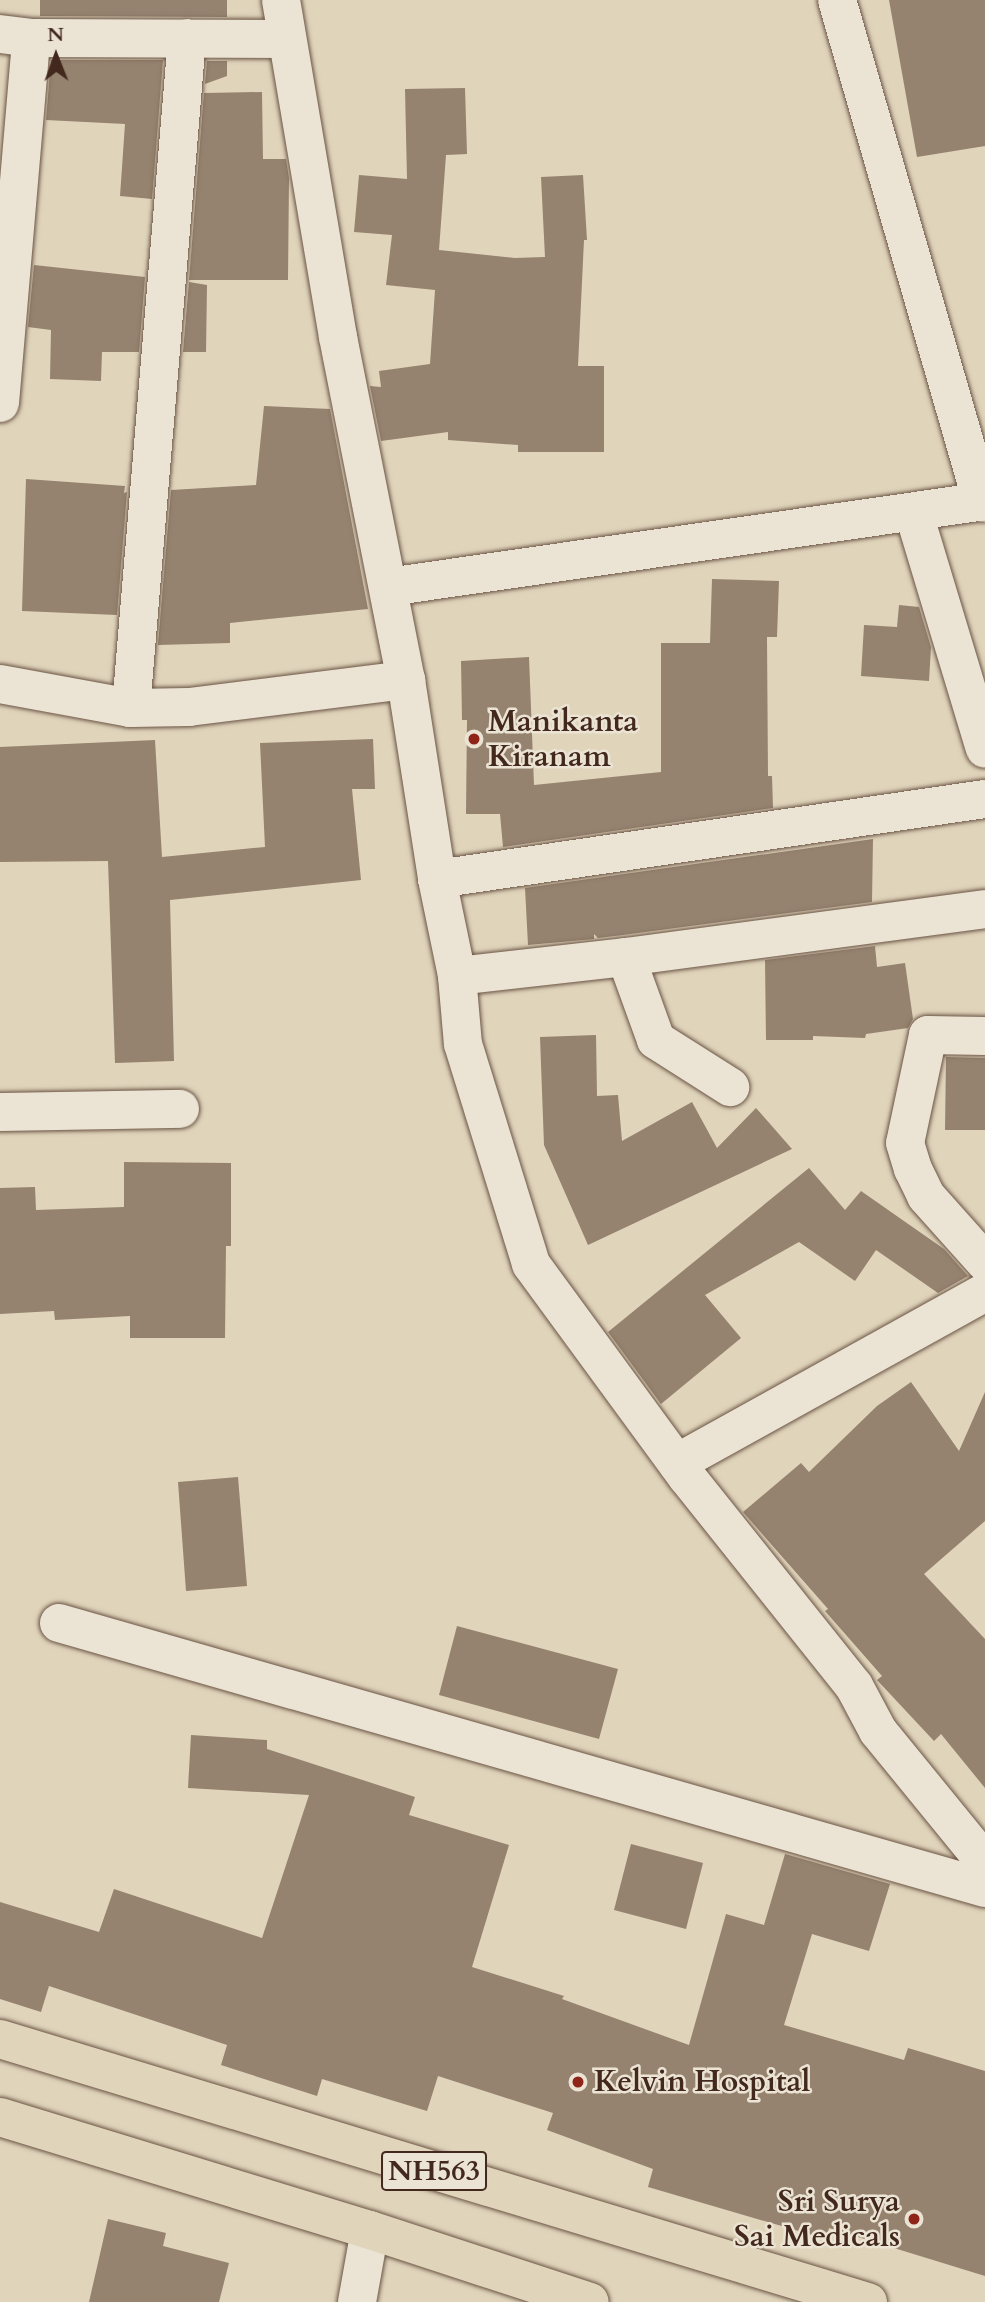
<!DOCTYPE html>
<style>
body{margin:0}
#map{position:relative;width:985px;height:2302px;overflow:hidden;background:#e0d4bb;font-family:Cardo,serif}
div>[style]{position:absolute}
.building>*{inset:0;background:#95826f}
.roads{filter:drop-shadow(0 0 2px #6a5444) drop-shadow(0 0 2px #6a5444)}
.street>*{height:38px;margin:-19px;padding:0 19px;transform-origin:19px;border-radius:19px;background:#ebe3d3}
.highway>*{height:38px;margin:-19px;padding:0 19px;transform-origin:19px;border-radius:19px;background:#e0d4bb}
.dots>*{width:19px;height:19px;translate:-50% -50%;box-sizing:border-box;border:4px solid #ebe3d3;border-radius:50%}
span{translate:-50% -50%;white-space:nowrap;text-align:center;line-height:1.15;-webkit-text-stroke:5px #ebe3d3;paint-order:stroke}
.shield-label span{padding:2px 5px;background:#ebe3d3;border:2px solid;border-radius:5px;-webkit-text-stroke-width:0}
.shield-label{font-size:28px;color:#43291d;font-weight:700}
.poi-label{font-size:30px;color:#43291d;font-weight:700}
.left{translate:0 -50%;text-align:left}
.right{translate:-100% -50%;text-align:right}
.north{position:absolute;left:21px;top:21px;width:70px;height:70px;-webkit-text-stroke:5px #ebe3d3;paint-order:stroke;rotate:359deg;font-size:19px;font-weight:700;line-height:28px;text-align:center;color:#43291d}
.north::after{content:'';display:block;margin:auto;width:24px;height:32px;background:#43291d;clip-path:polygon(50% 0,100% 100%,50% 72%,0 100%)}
</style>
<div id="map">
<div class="building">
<i style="clip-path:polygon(40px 0,227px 0,227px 17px,40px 16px)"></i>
<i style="clip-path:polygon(889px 0,985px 0,985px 146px,917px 157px)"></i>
<i style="clip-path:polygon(51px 60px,163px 60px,152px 199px,120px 196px,125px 124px,46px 120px)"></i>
<i style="clip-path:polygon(207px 61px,227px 61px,227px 76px,205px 84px)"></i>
<i style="clip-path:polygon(465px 88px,467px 154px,446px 155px,439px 250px,515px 258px,545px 257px,541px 177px,583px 175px,587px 240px,584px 240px,578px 366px,604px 366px,604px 452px,518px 452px,518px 445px,448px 440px,448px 432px,381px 441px,370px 386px,381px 387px,379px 371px,430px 364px,435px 290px,386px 285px,392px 235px,354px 232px,359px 175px,407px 179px,405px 89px)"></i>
<i style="clip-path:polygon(262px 92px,263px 159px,286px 159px,289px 178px,288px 280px,189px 280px,204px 93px)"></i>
<i style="clip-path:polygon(34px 265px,145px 277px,139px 352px,102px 352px,101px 381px,50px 379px,51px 330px,28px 327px)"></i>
<i style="clip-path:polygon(189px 282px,207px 285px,206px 352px,183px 352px)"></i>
<i style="clip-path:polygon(264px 406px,330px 409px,368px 609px,230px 623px,230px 643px,158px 645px,171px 490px,256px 485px)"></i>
<i style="clip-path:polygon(26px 479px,125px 486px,124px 493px,127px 492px,117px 615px,22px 611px)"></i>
<i style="clip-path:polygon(712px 579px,779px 581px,777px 637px,767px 637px,768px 776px,772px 776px,773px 808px,503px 847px,500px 814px,466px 814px,467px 720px,462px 720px,461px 661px,529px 657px,534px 785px,661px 772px,661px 643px,710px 643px)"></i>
<i style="clip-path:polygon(899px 605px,919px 607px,931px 647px,929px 681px,861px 676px,864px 625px,897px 627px)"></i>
<i style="clip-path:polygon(373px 739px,375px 789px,352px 789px,361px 880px,170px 900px,174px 1061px,115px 1063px,108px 861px,0 862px,0 747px,155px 740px,162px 857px,265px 847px,260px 743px)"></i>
<i style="clip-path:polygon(873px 839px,872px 902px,623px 935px,598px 938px,594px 934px,594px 939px,528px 945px,525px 888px)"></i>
<i style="clip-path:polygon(875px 946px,877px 967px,905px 963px,913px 1019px,908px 1028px,866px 1034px,865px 1038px,813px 1036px,813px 1040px,766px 1040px,765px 960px)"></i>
<i style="clip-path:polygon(596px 1035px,597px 1096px,618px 1095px,622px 1141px,692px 1102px,717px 1148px,756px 1108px,792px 1149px,588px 1245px,544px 1145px,540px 1037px)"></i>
<i style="clip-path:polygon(946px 1057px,985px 1058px,985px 1130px,945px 1130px)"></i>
<i style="clip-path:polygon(124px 1162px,231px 1163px,231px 1246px,226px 1246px,225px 1338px,130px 1338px,130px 1316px,55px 1320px,54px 1311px,0 1314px,0 1188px,35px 1187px,36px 1210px,124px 1207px)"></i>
<i style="clip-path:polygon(809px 1168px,845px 1210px,861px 1191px,944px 1249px,968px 1276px,938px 1293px,876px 1250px,855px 1281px,799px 1242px,705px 1295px,741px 1338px,661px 1404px,608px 1332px)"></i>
<i style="clip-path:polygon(911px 1382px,959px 1451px,985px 1392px,985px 1521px,924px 1574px,985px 1639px,985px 1788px,941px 1734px,934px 1741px,877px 1680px,882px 1676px,825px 1611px,828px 1609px,743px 1512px,801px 1463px,809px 1472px,877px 1406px)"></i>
<i style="clip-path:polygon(238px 1477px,247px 1586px,186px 1591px,178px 1482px)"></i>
<i style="clip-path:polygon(457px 1626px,618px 1669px,599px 1739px,439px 1695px)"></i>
<i style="clip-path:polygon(191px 1735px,267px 1740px,267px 1749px,415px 1797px,409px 1815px,509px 1845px,472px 1967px,564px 1996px,562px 1999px,689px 2045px,726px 1914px,764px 1925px,785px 1854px,890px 1884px,869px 1951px,812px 1934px,784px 2025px,904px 2060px,908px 2048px,985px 2071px,985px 2276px,829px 2228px,826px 2239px,648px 2187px,653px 2169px,547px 2130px,553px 2113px,438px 2076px,427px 2111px,322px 2079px,317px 2096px,221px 2065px,227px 2045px,49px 1986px,41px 2012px,0 1999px,0 1902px,99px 1932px,114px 1889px,262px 1938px,309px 1795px,188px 1788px)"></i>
<i style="clip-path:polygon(631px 1844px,703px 1863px,686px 1929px,614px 1910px)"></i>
<i style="clip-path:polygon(108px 2219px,166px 2233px,163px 2246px,229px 2263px,219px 2302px,89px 2302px)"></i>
</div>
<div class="roads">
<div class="street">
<i style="left:281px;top:0;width:342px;rotate:80.4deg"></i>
<i style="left:338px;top:337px;width:350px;rotate:78.8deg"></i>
<i style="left:406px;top:680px;width:201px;rotate:81.1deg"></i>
<i style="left:437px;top:879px;width:99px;rotate:78.3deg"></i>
<i style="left:457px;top:976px;width:68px;rotate:85deg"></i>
<i style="left:463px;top:1044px;width:230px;rotate:72.8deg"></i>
<i style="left:531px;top:1264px;width:264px;rotate:53.8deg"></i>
<i style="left:687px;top:1477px;width:268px;rotate:51.4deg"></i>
<i style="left:854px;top:1686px;width:51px;rotate:61.9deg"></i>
<i style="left:878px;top:1731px;width:169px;rotate:50.8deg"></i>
<i style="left:837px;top:0;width:523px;rotate:73.89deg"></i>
<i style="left:0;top:34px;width:31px;rotate:7deg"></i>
<i style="left:31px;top:38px;width:256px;rotate:0.2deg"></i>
<i style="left:0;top:403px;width:366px;rotate:-85.1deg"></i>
<i style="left:914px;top:514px;width:245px;rotate:73.2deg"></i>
<i style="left:388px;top:587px;width:603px;rotate:-8.2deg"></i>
<i style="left:0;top:684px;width:133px;rotate:10.4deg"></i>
<i style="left:131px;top:708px;width:58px;rotate:-1deg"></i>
<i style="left:189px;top:707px;width:219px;rotate:-7.1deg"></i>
<i style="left:131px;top:708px;width:672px;rotate:-85.22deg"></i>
<i style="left:437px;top:879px;width:554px;rotate:-8.31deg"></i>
<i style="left:626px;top:957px;width:88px;rotate:70.1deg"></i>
<i style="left:656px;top:1040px;width:88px;rotate:32.4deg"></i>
<i style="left:457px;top:976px;width:170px;rotate:-6.4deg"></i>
<i style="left:626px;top:957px;width:362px;rotate:-7.6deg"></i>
<i style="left:985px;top:1036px;width:57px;rotate:-179deg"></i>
<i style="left:928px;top:1035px;width:110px;rotate:102deg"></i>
<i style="left:905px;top:1143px;width:27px;rotate:73deg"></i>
<i style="left:913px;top:1169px;width:30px;rotate:64deg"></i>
<i style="left:926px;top:1196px;width:89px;rotate:48.2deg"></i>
<i style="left:0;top:1112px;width:180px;rotate:-1deg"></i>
<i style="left:677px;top:1463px;width:352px;rotate:-29deg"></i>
<i style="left:59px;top:1623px;width:963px;rotate:15.97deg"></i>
<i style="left:357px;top:2302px;width:73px;rotate:-79.8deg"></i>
</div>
<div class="highway">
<i style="left:0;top:2039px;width:907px;rotate:16.86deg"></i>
<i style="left:0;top:2117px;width:387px;rotate:17deg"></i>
<i style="left:370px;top:2230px;width:231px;rotate:18.1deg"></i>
</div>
</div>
<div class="dots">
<i style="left:474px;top:739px;background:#8f2418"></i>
<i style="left:578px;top:2082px;background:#8f2418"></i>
<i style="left:914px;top:2219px;background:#8f2418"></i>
</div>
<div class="shield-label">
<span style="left:434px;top:2171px">NH563</span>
</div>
<div class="poi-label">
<span class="left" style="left:488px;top:739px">Manikanta<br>Kiranam</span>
<span class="left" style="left:594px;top:2082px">Kelvin Hospital</span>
<span class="right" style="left:900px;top:2219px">Sri Surya<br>Sai Medicals</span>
</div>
<div class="north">N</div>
</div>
